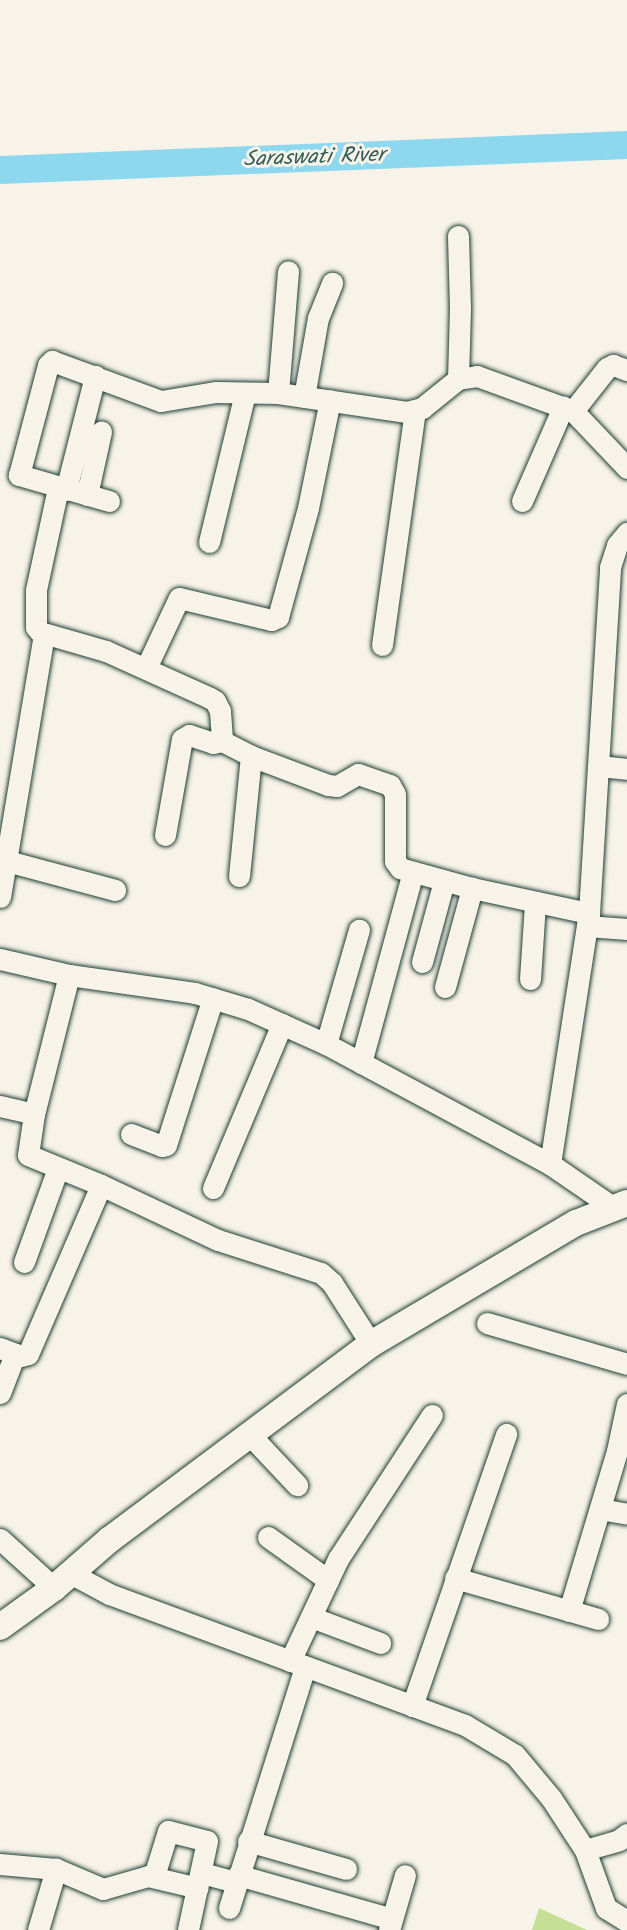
<!DOCTYPE html>
<style>
body{margin:0}
#map{position:relative;width:627px;height:1930px;overflow:hidden;background:#f7f3e8;font-family:Kalam,sans-serif}
div>[style]{position:absolute}
.green>*{inset:0;background:#c6df96}
.river>*{height:28px;margin:-14px;padding:0 14px;transform-origin:14px;border-radius:14px;background:#8ed8ef}
.roads{filter:drop-shadow(0 0 2px #1f3d34) drop-shadow(0 0 2px #1f3d34)}
.minor>*{height:21px;margin:-10.5px;padding:0 10.5px;transform-origin:10.5px;border-radius:10.5px;background:#f7f3e8}
.major>*{height:26px;margin:-13px;padding:0 13px;transform-origin:13px;border-radius:13px;background:#f7f3e8}
span{translate:-50% -50%;white-space:nowrap;text-align:center;line-height:1.15;-webkit-text-stroke:6px #f7f3e8;paint-order:stroke}
.water-label{font-size:22px;color:#355c59;font-style:italic}
</style>
<div id="map">
<div class="green">
<i style="clip-path:polygon(539px 1908px,587px 1930px,532px 1930px)"></i>
</div>
<div class="river">
<i style="left:0;top:170px;width:627px;rotate:-2.28deg"></i>
</div>
<div class="roads">
<div class="minor">
<i style="left:458px;top:236px;width:72px;rotate:88.4deg"></i>
<i style="left:460px;top:308px;width:71px;rotate:91.6deg"></i>
<i style="left:278px;top:393px;width:122px;rotate:-85.3deg"></i>
<i style="left:304px;top:397px;width:80px;rotate:-80deg"></i>
<i style="left:318px;top:318px;width:38px;rotate:-68deg"></i>
<i style="left:573px;top:411px;width:55px;rotate:-51.7deg"></i>
<i style="left:607px;top:368px;width:7px;rotate:-27deg"></i>
<i style="left:613px;top:365px;width:15px;rotate:20deg"></i>
<i style="left:58px;top:488px;width:104px;rotate:102.2deg"></i>
<i style="left:36px;top:590px;width:37px;rotate:90deg"></i>
<i style="left:36px;top:627px;width:6px;rotate:51deg"></i>
<i style="left:40px;top:632px;width:69px;rotate:16.1deg"></i>
<i style="left:106px;top:651px;width:114px;rotate:24.3deg"></i>
<i style="left:210px;top:698px;width:6px;rotate:31deg"></i>
<i style="left:215px;top:701px;width:11px;rotate:63deg"></i>
<i style="left:220px;top:711px;width:30px;rotate:86deg"></i>
<i style="left:222px;top:741px;width:33px;rotate:27deg"></i>
<i style="left:251px;top:756px;width:82px;rotate:20.6deg"></i>
<i style="left:328px;top:785px;width:9px;rotate:6deg"></i>
<i style="left:337px;top:786px;width:24px;rotate:-30deg"></i>
<i style="left:358px;top:774px;width:34px;rotate:19deg"></i>
<i style="left:390px;top:785px;width:10px;rotate:61deg"></i>
<i style="left:395px;top:794px;width:67px;rotate:90deg"></i>
<i style="left:395px;top:861px;width:9px;rotate:54deg"></i>
<i style="left:400px;top:868px;width:75px;rotate:15.5deg"></i>
<i style="left:472px;top:888px;width:120px;rotate:12.1deg"></i>
<i style="left:66px;top:490px;width:118px;rotate:-75.7deg"></i>
<i style="left:87px;top:495px;width:65px;rotate:-77.5deg"></i>
<i style="left:109px;top:501px;width:94px;rotate:-163.9deg"></i>
<i style="left:19px;top:475px;width:114px;rotate:-75.2deg"></i>
<i style="left:48px;top:365px;width:6px;rotate:-45deg"></i>
<i style="left:52px;top:361px;width:116px;rotate:20.2deg"></i>
<i style="left:161px;top:401px;width:56px;rotate:-9.3deg"></i>
<i style="left:216px;top:392px;width:62px;rotate:0.9deg"></i>
<i style="left:278px;top:393px;width:130px;rotate:8.4deg"></i>
<i style="left:407px;top:412px;width:16px;rotate:-15deg"></i>
<i style="left:422px;top:408px;width:46px;rotate:-38.9deg"></i>
<i style="left:458px;top:379px;width:19px;rotate:-9deg"></i>
<i style="left:477px;top:376px;width:102px;rotate:20deg"></i>
<i style="left:573px;top:411px;width:79px;rotate:46.5deg"></i>
<i style="left:522px;top:501px;width:103px;rotate:-66.4deg"></i>
<i style="left:209px;top:542px;width:153px;rotate:-76.4deg"></i>
<i style="left:382px;top:645px;width:236px;rotate:-82deg"></i>
<i style="left:146px;top:668px;width:77px;rotate:-64.8deg"></i>
<i style="left:179px;top:598px;width:95px;rotate:13.4deg"></i>
<i style="left:271px;top:620px;width:8px;rotate:-23deg"></i>
<i style="left:278px;top:617px;width:113px;rotate:-74.6deg"></i>
<i style="left:308px;top:508px;width:110px;rotate:-78.5deg"></i>
<i style="left:599px;top:766px;width:28px;rotate:6deg"></i>
<i style="left:165px;top:835px;width:97px;rotate:-80deg"></i>
<i style="left:182px;top:739px;width:8px;rotate:-30deg"></i>
<i style="left:189px;top:735px;width:25px;rotate:18deg"></i>
<i style="left:213px;top:743px;width:9px;rotate:-13deg"></i>
<i style="left:7px;top:861px;width:112px;rotate:15deg"></i>
<i style="left:239px;top:876px;width:121px;rotate:-84.3deg"></i>
<i style="left:0;top:897px;width:266px;rotate:-80.5deg"></i>
<i style="left:587px;top:926px;width:40px;rotate:4.3deg"></i>
<i style="left:0;top:959px;width:71px;rotate:13.1deg"></i>
<i style="left:69px;top:975px;width:127px;rotate:8.1deg"></i>
<i style="left:195px;top:993px;width:55px;rotate:16.8deg"></i>
<i style="left:248px;top:1009px;width:85px;rotate:24.2deg"></i>
<i style="left:326px;top:1044px;width:254px;rotate:28.2deg"></i>
<i style="left:550px;top:1164px;width:78px;rotate:34.5deg"></i>
<i style="left:422px;top:962px;width:84px;rotate:-74.8deg"></i>
<i style="left:69px;top:975px;width:143px;rotate:104.1deg"></i>
<i style="left:34px;top:1114px;width:41px;rotate:98.3deg"></i>
<i style="left:28px;top:1155px;width:79px;rotate:22.3deg"></i>
<i style="left:101px;top:1185px;width:129px;rotate:25.2deg"></i>
<i style="left:218px;top:1240px;width:108px;rotate:17.8deg"></i>
<i style="left:321px;top:1273px;width:15px;rotate:42deg"></i>
<i style="left:332px;top:1283px;width:72px;rotate:57.4deg"></i>
<i style="left:530px;top:979px;width:76px;rotate:-86.2deg"></i>
<i style="left:445px;top:987px;width:103px;rotate:-74.7deg"></i>
<i style="left:326px;top:1044px;width:119px;rotate:-73.9deg"></i>
<i style="left:361px;top:1063px;width:198px;rotate:-74.8deg"></i>
<i style="left:0;top:1106px;width:35px;rotate:13deg"></i>
<i style="left:131px;top:1134px;width:33px;rotate:21deg"></i>
<i style="left:162px;top:1146px;width:4px;rotate:-14deg"></i>
<i style="left:166px;top:1145px;width:154px;rotate:-72.3deg"></i>
<i style="left:550px;top:1164px;width:254px;rotate:-81.2deg"></i>
<i style="left:589px;top:913px;width:347px;rotate:-86.5deg"></i>
<i style="left:610px;top:567px;width:23px;rotate:-72deg"></i>
<i style="left:617px;top:545px;width:16px;rotate:-50deg"></i>
<i style="left:213px;top:1188px;width:178px;rotate:-67.2deg"></i>
<i style="left:24px;top:1262px;width:100px;rotate:-70.1deg"></i>
<i style="left:487px;top:1323px;width:146px;rotate:16.3deg"></i>
<i style="left:0;top:1348px;width:22px;rotate:21deg"></i>
<i style="left:21px;top:1356px;width:7px;rotate:-16deg"></i>
<i style="left:28px;top:1354px;width:184px;rotate:-66.6deg"></i>
<i style="left:0;top:1393px;width:42px;rotate:-69deg"></i>
<i style="left:250px;top:1435px;width:69px;rotate:46.8deg"></i>
<i style="left:600px;top:1509px;width:27px;rotate:10deg"></i>
<i style="left:268px;top:1537px;width:74px;rotate:35.6deg"></i>
<i style="left:0;top:1539px;width:73px;rotate:42.2deg"></i>
<i style="left:70px;top:1573px;width:44px;rotate:28.3deg"></i>
<i style="left:109px;top:1594px;width:379px;rotate:20.2deg"></i>
<i style="left:465px;top:1725px;width:58px;rotate:31deg"></i>
<i style="left:515px;top:1755px;width:56px;rotate:50.1deg"></i>
<i style="left:551px;top:1798px;width:62px;rotate:56.8deg"></i>
<i style="left:585px;top:1850px;width:62px;rotate:70.1deg"></i>
<i style="left:606px;top:1908px;width:25px;rotate:32deg"></i>
<i style="left:455px;top:1578px;width:149px;rotate:16deg"></i>
<i style="left:569px;top:1611px;width:167px;rotate:-73.3deg"></i>
<i style="left:617px;top:1451px;width:48px;rotate:-78deg"></i>
<i style="left:311px;top:1617px;width:74px;rotate:20.6deg"></i>
<i style="left:290px;top:1661px;width:113px;rotate:-64.8deg"></i>
<i style="left:338px;top:1559px;width:172px;rotate:-56.9deg"></i>
<i style="left:412px;top:1706px;width:288px;rotate:-70.9deg"></i>
<i style="left:248px;top:1841px;width:102px;rotate:15.9deg"></i>
<i style="left:585px;top:1850px;width:35px;rotate:-16deg"></i>
<i style="left:619px;top:1840px;width:10px;rotate:-37deg"></i>
<i style="left:0;top:1864px;width:56px;rotate:5.1deg"></i>
<i style="left:56px;top:1869px;width:51px;rotate:23.1deg"></i>
<i style="left:103px;top:1889px;width:47px;rotate:-16.1deg"></i>
<i style="left:148px;top:1876px;width:51px;rotate:13.5deg"></i>
<i style="left:202px;top:1873px;width:35px;rotate:15deg"></i>
<i style="left:238px;top:1875px;width:160px;rotate:15.9deg"></i>
<i style="left:154px;top:1876px;width:47px;rotate:-72.7deg"></i>
<i style="left:168px;top:1831px;width:40px;rotate:14.4deg"></i>
<i style="left:207px;top:1841px;width:91px;rotate:102.1deg"></i>
<i style="left:229px;top:1908px;width:253px;rotate:-72.5deg"></i>
<i style="left:38px;top:1930px;width:64px;rotate:-73.6deg"></i>
<i style="left:389px;top:1930px;width:57px;rotate:-73.8deg"></i>
</div>
<div class="major">
<i style="left:0;top:1627px;width:67px;rotate:-35.8deg"></i>
<i style="left:54px;top:1588px;width:73px;rotate:-41.1deg"></i>
<i style="left:109px;top:1540px;width:327px;rotate:-36.8deg"></i>
<i style="left:371px;top:1344px;width:238px;rotate:-30.6deg"></i>
<i style="left:576px;top:1223px;width:55px;rotate:-21.4deg"></i>
</div>
</div>
<div class="water-label">
<span style="left:314px;top:158px;rotate:-2deg">Saraswati River</span>
</div>
</div>
